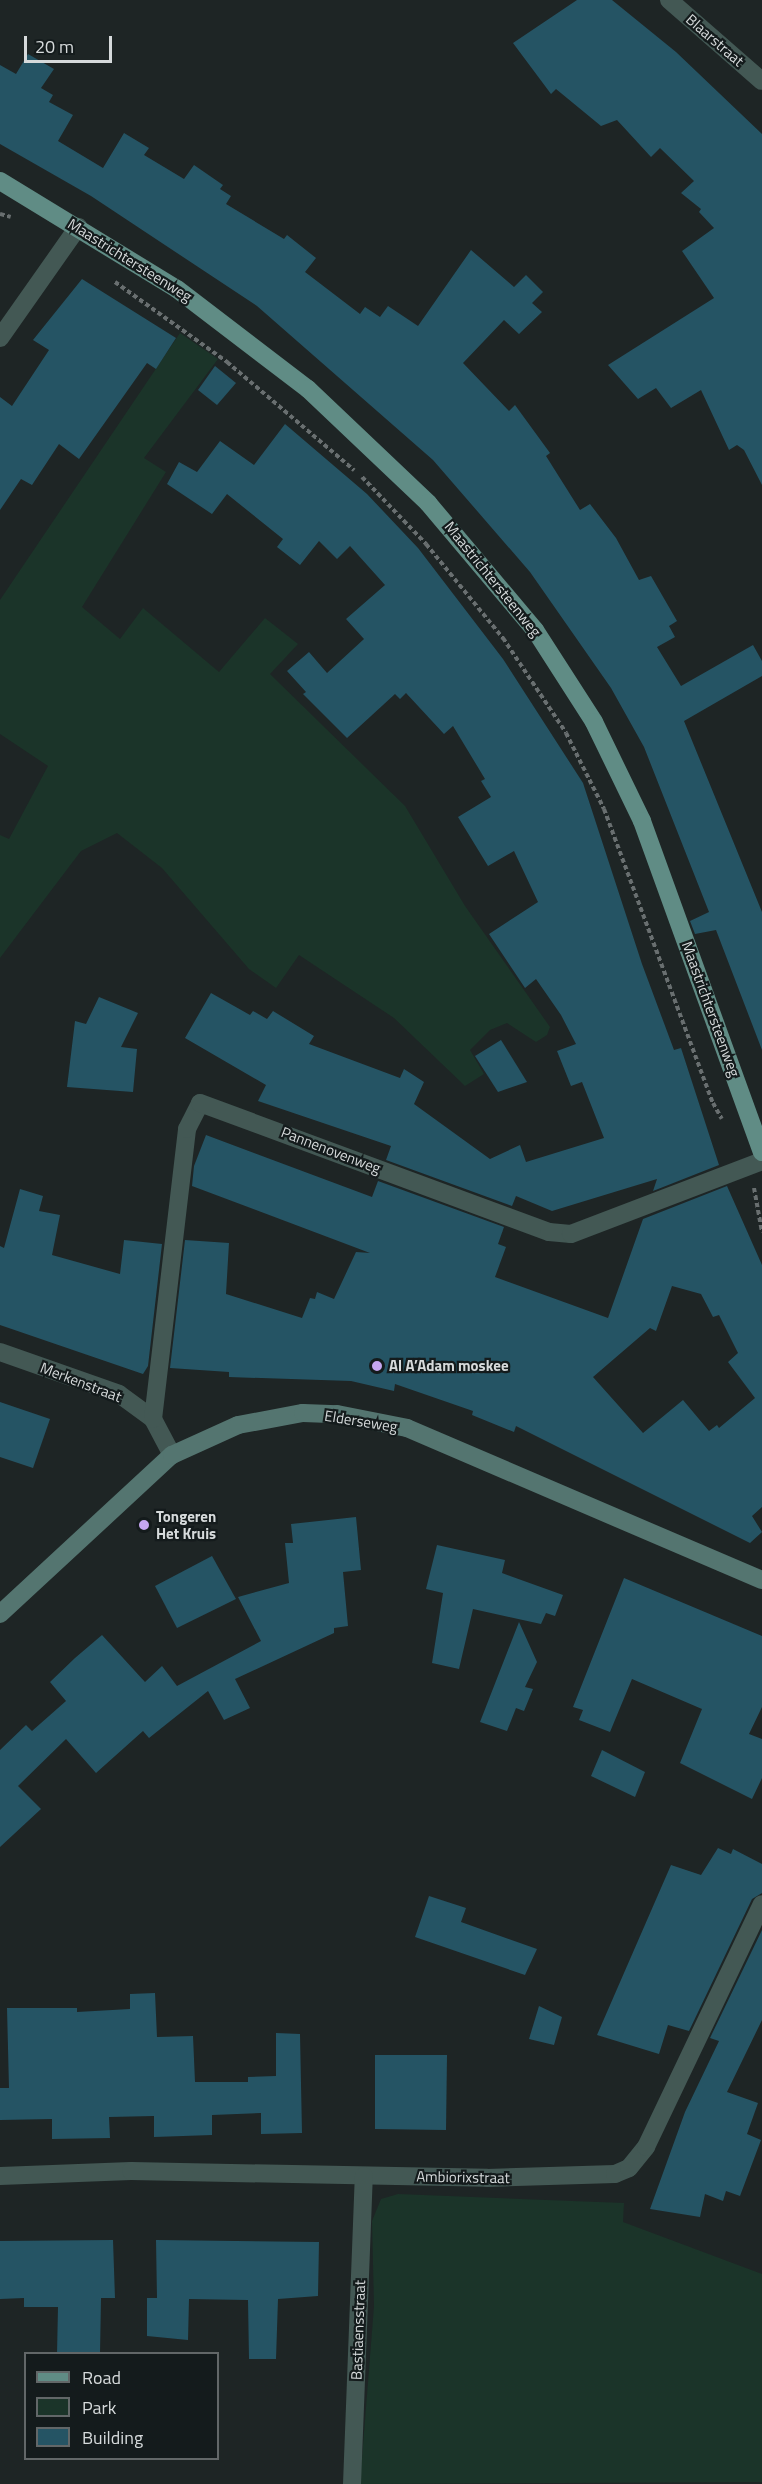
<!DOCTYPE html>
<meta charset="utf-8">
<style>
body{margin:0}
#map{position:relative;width:762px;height:2484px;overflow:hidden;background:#1e2525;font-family:"Titillium Web",sans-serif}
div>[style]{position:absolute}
.green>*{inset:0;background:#1b3429}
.building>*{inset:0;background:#255464}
.path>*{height:4px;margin-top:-2px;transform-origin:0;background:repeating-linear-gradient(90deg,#696f70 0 4.5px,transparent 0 7.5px)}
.street>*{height:18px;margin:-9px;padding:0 9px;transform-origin:9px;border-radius:9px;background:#435854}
.secondary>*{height:18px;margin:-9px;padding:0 9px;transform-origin:9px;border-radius:9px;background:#547570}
.primary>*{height:18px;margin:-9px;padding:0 9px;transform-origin:9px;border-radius:9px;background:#608c85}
.dots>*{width:16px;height:16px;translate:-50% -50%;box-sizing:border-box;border:3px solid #141b1c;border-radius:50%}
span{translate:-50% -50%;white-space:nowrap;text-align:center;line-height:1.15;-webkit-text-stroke:4.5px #141b1c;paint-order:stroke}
.street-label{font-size:15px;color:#d6dadb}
.poi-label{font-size:15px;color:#d6dadb;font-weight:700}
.left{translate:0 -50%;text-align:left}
.legend{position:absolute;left:24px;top:2352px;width:195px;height:108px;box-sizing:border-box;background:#141b1c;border:2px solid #626768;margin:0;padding:8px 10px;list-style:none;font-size:18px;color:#d6dadb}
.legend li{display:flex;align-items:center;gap:12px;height:30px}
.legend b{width:30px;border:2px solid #626768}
.scale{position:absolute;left:24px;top:36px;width:88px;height:27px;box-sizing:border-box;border:3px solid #d6dadb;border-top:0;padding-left:8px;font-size:18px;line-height:21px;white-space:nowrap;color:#d6dadb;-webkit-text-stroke:4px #141b1c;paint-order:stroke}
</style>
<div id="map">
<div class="green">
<i style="clip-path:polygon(180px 333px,218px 359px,144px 458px,166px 472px,82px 607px,120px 639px,143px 608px,219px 672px,265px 618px,298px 644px,270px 674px,405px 806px,465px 906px,550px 1027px,547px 1035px,536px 1042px,507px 1023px,490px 1030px,470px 1050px,484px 1074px,465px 1086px,394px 1018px,299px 955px,276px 988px,249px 969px,162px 868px,117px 833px,81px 851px,0 958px,0 835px,9px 839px,48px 766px,0 734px,0 600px)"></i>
<i style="clip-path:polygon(398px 2194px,624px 2203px,623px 2222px,762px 2274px,762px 2482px,360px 2484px,374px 2306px,372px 2221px,381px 2199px)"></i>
</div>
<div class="building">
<i style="clip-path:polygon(577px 0,612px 0,676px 52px,762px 134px,762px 485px,744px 450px,737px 445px,729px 450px,701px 390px,671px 408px,656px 388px,638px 399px,608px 365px,714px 298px,682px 251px,714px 228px,699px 212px,701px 209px,681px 193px,694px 181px,660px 148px,651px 157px,617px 120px,601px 126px,556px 89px,551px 94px,513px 43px)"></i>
<i style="clip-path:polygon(28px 54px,54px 69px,41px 88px,53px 95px,49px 102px,73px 115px,58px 141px,103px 168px,124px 133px,149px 148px,144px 155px,184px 179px,194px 165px,223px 185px,220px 189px,231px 196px,226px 204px,284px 239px,287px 235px,316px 258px,305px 272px,360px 314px,365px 307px,380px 317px,388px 306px,418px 326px,471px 250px,514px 287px,526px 275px,543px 292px,532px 303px,542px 312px,519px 334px,504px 320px,463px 363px,509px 411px,515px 405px,550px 453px,546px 456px,580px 510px,590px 504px,616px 538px,639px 580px,651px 576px,677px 621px,669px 626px,675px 637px,657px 647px,681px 686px,753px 645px,762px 661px,762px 676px,684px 721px,762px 912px,762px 1050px,716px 930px,695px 934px,690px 921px,709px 912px,644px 747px,611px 688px,530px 572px,433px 460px,257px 306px,91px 196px,0 144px,0 65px,16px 74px)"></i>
<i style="clip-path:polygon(82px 279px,176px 338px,156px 369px,147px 363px,79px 459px,59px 444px,32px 485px,21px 479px,0 510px,0 397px,12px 406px,49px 350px,33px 340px)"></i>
<i style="clip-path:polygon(215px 366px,236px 383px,217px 405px,198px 390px)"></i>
<i style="clip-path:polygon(285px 424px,367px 494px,418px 548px,503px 659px,583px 783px,642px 964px,674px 1050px,681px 1048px,719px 1165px,653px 1191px,657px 1179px,552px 1211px,516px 1196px,512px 1206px,386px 1160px,391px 1146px,258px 1101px,266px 1085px,185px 1038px,211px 993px,250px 1015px,253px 1011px,267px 1019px,273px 1011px,314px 1036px,309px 1044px,400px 1078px,404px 1069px,424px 1082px,414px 1104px,490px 1159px,520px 1145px,526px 1162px,604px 1138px,582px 1082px,571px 1086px,557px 1051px,576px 1044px,561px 1015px,536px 979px,525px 988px,489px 934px,538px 902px,514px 851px,488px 866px,458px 817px,491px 797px,481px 781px,485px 779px,453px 726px,444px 734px,406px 693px,400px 699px,395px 694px,347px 738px,303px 694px,306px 692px,287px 671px,309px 652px,327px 673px,364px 639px,346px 619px,385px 585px,350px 546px,337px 559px,319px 541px,300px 565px,277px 547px,283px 539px,227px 494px,212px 514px,167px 484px,179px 462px,197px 472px,220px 441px,254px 465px)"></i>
<i style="clip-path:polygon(99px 997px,138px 1013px,121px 1047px,137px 1049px,133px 1092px,67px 1087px,75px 1021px,86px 1024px)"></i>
<i style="clip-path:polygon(501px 1040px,527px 1082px,498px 1092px,475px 1056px)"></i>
<i style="clip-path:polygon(evenodd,206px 1135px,372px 1197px,378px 1181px,504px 1227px,498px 1244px,506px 1247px,495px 1277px,608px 1318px,643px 1219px,727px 1186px,762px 1265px,762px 1507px,752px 1516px,762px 1532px,750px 1543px,516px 1426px,514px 1432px,472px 1415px,473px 1411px,395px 1384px,394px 1391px,351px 1381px,229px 1377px,229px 1372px,170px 1368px,185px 1240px,229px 1243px,226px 1294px,302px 1318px,310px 1298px,315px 1299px,317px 1292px,334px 1299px,356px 1252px,370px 1253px,192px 1186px,194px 1166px,206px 1135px,672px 1286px,701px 1294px,713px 1317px,719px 1315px,738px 1353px,728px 1362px,755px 1398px,719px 1428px,717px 1425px,709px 1431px,683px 1400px,643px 1433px,593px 1377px,650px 1328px,656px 1331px,672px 1286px)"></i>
<i style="clip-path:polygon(20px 1189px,43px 1196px,39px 1211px,60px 1215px,52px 1255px,120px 1274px,124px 1240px,162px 1244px,148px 1366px,143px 1374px,0 1325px,0 1246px,4px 1248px)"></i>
<i style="clip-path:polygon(0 1402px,50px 1419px,33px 1468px,0 1457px)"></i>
<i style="clip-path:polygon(356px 1517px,361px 1570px,343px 1572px,348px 1626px,334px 1628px,334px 1633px,235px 1679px,250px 1708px,224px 1720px,208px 1691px,149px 1738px,143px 1731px,96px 1773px,66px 1739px,18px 1786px,41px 1809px,0 1847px,0 1750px,26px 1725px,32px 1731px,66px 1701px,50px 1682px,75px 1658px,102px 1635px,145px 1682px,162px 1666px,177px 1686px,261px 1641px,238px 1597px,289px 1583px,285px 1543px,293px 1543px,291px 1524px)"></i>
<i style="clip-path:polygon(437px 1545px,505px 1560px,502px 1573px,563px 1595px,555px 1616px,546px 1613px,541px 1624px,473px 1609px,459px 1669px,432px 1663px,443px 1593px,426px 1589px)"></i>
<i style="clip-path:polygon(212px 1556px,236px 1599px,177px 1628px,155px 1586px)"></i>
<i style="clip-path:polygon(624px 1578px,762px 1636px,762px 1707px,749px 1734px,762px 1739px,762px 1778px,752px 1799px,680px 1763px,702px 1709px,632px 1679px,610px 1732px,579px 1720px,583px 1710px,573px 1707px)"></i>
<i style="clip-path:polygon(519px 1622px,537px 1662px,525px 1687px,533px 1689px,524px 1711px,516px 1708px,507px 1731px,480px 1722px)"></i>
<i style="clip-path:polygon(602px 1750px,645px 1772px,635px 1797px,591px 1776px)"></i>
<i style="clip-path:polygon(718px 1848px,731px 1854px,733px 1849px,762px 1864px,762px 1893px,752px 1899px,689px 2031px,668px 2025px,659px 2054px,597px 2035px,671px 1865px,701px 1875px)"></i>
<i style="clip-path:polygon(429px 1896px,466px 1908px,461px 1922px,537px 1949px,525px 1975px,415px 1937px)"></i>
<i style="clip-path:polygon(762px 1930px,762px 2020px,727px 2092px,758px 2103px,747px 2134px,761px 2140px,740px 2196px,726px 2191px,723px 2201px,705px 2194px,700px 2217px,650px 2209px,685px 2112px,719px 2041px,710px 2038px)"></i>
<i style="clip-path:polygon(155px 1993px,157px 2037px,193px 2036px,195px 2082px,248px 2082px,248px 2077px,276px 2076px,276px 2033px,300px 2034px,302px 2133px,261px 2134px,261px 2113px,212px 2115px,212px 2135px,154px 2137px,154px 2116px,109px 2117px,110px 2138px,52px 2139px,52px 2119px,0 2120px,0 2088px,9px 2088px,7px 2008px,77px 2008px,77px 2012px,130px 2009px,130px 1994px)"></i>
<i style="clip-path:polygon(539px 2006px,562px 2017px,554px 2045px,529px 2039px)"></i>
<i style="clip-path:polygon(375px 2055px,447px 2055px,446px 2130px,375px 2129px)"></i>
<i style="clip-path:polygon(113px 2240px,115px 2298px,101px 2298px,100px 2354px,57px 2354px,58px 2307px,24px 2307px,24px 2298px,0 2299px,0 2241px)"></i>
<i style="clip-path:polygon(156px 2240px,319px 2242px,318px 2296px,278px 2299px,276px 2359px,249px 2359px,248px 2300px,189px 2299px,188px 2340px,147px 2336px,147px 2298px,157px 2298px)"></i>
</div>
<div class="path">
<i style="left:0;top:214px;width:11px;rotate:15deg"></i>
<i style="left:115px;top:282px;width:138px;rotate:35.5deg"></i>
<i style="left:227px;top:362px;width:167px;rotate:40.4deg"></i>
<i style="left:362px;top:477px;width:93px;rotate:46.3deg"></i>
<i style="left:426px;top:544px;width:122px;rotate:50.7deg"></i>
<i style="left:503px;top:638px;width:114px;rotate:56.4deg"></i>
<i style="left:566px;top:733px;width:85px;rotate:63.4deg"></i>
<i style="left:604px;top:809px;width:314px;rotate:69.7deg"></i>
<i style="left:713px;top:1103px;width:18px;rotate:61deg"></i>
<i style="left:754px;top:1188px;width:45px;rotate:79.7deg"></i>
</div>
<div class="street">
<i style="left:669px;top:0;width:123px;rotate:41.1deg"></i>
<i style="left:0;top:338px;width:136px;rotate:-54.9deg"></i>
<i style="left:0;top:1352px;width:126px;rotate:19.4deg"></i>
<i style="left:119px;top:1394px;width:42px;rotate:36.3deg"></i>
<i style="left:153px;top:1419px;width:41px;rotate:62.2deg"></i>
<i style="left:153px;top:1419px;width:292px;rotate:-83.3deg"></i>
<i style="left:187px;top:1129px;width:29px;rotate:-63deg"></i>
<i style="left:200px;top:1103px;width:372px;rotate:20.3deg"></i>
<i style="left:549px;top:1232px;width:22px;rotate:5deg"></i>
<i style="left:571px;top:1234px;width:204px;rotate:-20.9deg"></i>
<i style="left:0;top:2176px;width:131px;rotate:-2.2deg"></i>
<i style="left:131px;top:2171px;width:356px;rotate:1.1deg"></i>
<i style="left:487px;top:2178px;width:128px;rotate:-1.8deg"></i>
<i style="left:615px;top:2174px;width:15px;rotate:-23deg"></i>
<i style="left:629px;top:2168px;width:27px;rotate:-51deg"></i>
<i style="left:646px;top:2147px;width:269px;rotate:-64.5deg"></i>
<i style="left:352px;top:2484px;width:308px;rotate:-87.8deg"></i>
</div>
<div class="secondary">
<i style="left:0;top:1614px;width:234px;rotate:-42.8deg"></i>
<i style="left:172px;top:1455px;width:72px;rotate:-24.4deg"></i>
<i style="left:238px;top:1425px;width:66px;rotate:-10.5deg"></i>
<i style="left:303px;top:1413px;width:34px;rotate:2deg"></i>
<i style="left:337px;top:1414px;width:71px;rotate:11.3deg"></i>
<i style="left:407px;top:1428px;width:386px;rotate:23.2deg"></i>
</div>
<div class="primary">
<i style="left:0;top:181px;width:207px;rotate:31.4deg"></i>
<i style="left:177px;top:289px;width:165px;rotate:37.4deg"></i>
<i style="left:308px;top:389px;width:166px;rotate:43.5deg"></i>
<i style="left:428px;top:503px;width:166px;rotate:49.9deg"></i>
<i style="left:535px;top:630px;width:109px;rotate:57.3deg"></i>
<i style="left:594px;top:722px;width:110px;rotate:64.1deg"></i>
<i style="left:642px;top:821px;width:352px;rotate:70.1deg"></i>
</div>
<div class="dots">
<i style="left:377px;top:1366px;background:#c5a6f0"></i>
<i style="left:144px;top:1525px;background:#c5a6f0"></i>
</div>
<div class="street-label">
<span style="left:715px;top:40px;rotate:41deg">Blaarstraat</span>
<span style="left:130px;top:260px;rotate:32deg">Maastrichtersteenweg</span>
<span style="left:493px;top:579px;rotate:51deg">Maastrichtersteenweg</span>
<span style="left:711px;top:1009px;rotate:70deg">Maastrichtersteenweg</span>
<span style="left:331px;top:1150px;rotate:21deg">Pannenovenweg</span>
<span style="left:81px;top:1382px;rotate:21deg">Merkenstraat</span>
<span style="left:361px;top:1421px;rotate:9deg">Elderseweg</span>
<span style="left:463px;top:2177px;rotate:1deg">Ambiorixstraat</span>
<span style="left:358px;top:2330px;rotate:-88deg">Bastiaensstraat</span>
</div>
<div class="poi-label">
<span class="left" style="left:389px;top:1366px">Al A’Adam moskee</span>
<span class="left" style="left:156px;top:1525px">Tongeren<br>Het Kruis</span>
</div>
<ul class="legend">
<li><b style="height:8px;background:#608c85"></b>Road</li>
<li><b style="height:16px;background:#1b3429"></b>Park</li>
<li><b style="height:16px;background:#255464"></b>Building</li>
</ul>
<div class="scale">20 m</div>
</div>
